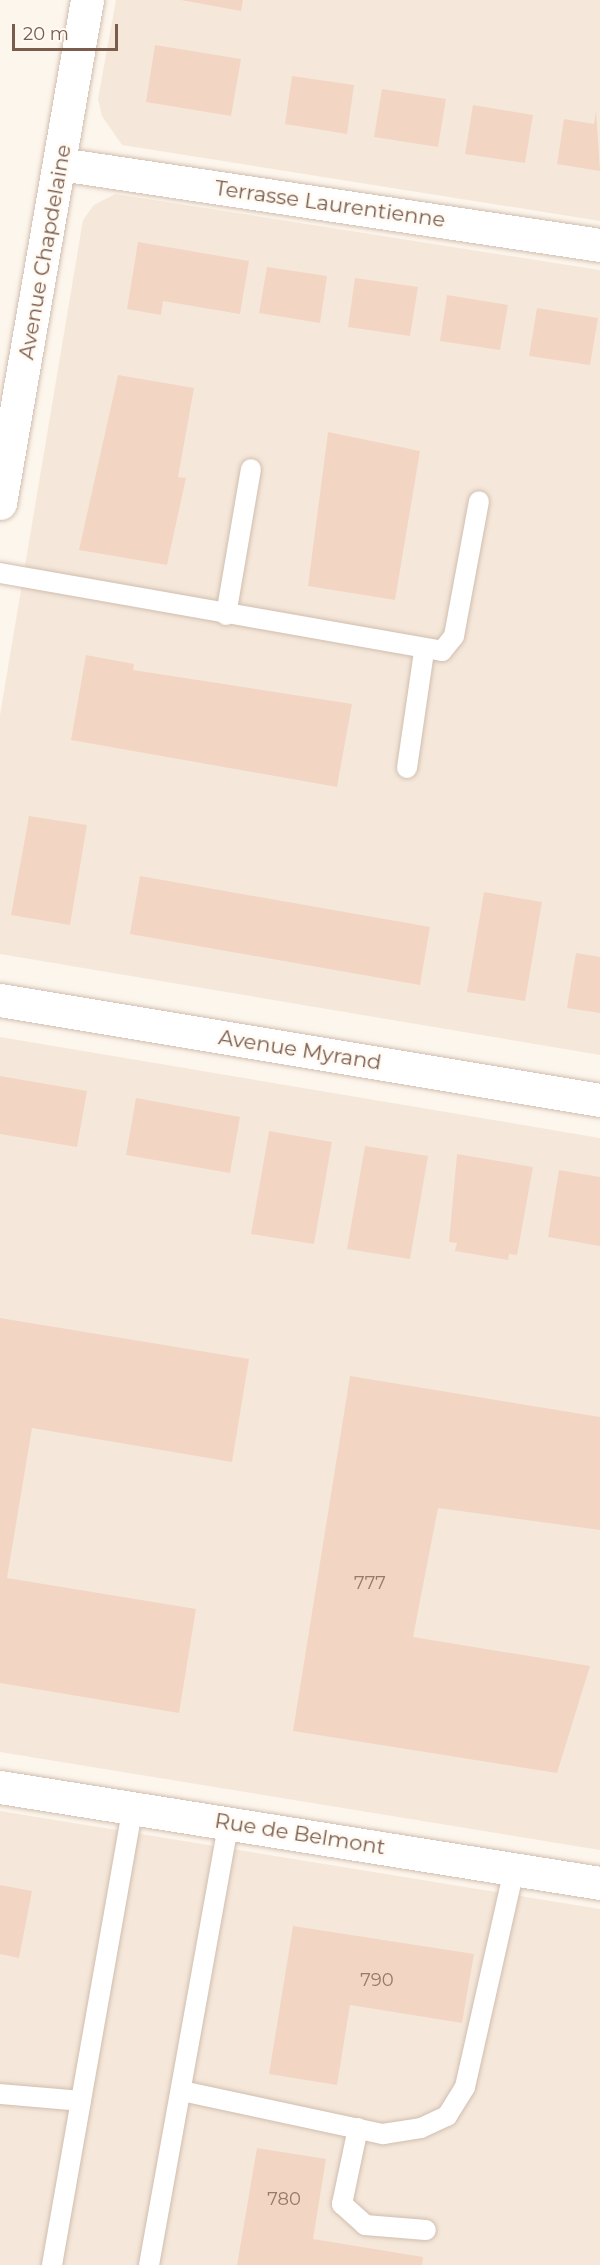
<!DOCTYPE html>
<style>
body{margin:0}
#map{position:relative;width:600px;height:2265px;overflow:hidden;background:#fdf6ec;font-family:Montserrat,sans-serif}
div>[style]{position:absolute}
.residential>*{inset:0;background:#f5e8da}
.building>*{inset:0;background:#f3d5c3}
.roads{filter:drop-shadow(0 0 2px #d1beb0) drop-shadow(0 0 2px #d1beb0)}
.service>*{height:20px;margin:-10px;padding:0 10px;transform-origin:10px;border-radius:10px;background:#fff}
.minor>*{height:33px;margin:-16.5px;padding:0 16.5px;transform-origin:16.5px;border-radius:16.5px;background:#fff}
.tertiary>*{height:33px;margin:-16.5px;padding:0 16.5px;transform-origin:16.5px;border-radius:16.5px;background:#fff}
span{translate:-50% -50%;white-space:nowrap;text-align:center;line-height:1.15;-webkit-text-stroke:5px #fffaf3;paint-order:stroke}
.number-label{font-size:18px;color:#987a6a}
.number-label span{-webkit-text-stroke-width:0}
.street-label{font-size:21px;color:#7a5c4d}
.scale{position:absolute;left:12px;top:24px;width:106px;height:27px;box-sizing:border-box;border:3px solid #7a5c4d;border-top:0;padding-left:8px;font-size:18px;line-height:21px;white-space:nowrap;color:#7a5c4d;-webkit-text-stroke:4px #fffaf3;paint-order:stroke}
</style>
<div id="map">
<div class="residential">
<i style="clip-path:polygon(116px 0,600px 0,600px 221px,122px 145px,102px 116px,98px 99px)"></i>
<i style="clip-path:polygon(115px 194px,600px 270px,600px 1055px,0 954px,0 715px,83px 220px,94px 205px)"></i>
<i style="clip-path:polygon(0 1037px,600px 1138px,600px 1850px,0 1752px)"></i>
<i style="clip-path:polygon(0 1811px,600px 1909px,600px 2265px,0 2265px)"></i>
</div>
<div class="building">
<i style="clip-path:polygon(181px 0,243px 0,241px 11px)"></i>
<i style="clip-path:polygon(155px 45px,241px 59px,231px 116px,146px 102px)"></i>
<i style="clip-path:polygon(292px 76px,354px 85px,347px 134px,285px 124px)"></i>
<i style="clip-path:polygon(382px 89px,446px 99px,438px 147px,374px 137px)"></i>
<i style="clip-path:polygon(473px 105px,533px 115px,525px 163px,465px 154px)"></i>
<i style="clip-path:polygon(596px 110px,600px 171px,557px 164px,564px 119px,594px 124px)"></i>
<i style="clip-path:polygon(138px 242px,249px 261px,240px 314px,163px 301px,161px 315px,127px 309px)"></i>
<i style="clip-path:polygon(267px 267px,327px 276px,320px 323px,259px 313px)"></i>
<i style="clip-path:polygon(355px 278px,418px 287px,410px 336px,348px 327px)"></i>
<i style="clip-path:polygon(447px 295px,508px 305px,500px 350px,440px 341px)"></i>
<i style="clip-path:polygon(537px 308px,598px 318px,590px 365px,529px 356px)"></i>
<i style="clip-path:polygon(118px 375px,194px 388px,178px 477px,186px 478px,167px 565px,79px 550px)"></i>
<i style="clip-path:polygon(328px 432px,420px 451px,395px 600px,308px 586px)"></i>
<i style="clip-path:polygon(86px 655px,134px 664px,133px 670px,352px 704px,337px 787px,71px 740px)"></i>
<i style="clip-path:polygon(29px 816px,87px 825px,70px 925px,11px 915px)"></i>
<i style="clip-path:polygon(140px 876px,430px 927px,420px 985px,130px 934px)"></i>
<i style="clip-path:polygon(484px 892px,542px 902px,525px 1001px,467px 992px)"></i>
<i style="clip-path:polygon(576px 953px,600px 957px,600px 1013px,567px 1008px)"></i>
<i style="clip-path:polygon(0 1076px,87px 1091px,77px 1147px,0 1134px)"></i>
<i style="clip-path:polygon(136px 1098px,240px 1117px,230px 1173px,126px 1155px)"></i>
<i style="clip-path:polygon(269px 1131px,332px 1142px,314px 1244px,251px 1234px)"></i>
<i style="clip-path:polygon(365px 1146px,428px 1156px,410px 1259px,347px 1249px)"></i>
<i style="clip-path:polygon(457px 1154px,533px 1167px,517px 1255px,509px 1254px,508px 1260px,455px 1251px,457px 1243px,449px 1242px)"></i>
<i style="clip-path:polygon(559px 1170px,600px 1177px,600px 1246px,548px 1237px)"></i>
<i style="clip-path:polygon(0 1318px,249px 1359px,232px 1462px,32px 1428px,7px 1578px,196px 1609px,179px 1713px,0 1683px)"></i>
<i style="clip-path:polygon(350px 1376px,600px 1417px,600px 1530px,438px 1508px,413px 1637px,590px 1666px,557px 1773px,293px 1731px)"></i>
<i style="clip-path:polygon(0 1885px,32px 1891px,19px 1958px,0 1954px)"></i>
<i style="clip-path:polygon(293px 1926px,474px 1954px,462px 2023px,350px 2005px,337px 2085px,269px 2074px)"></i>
<i style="clip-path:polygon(257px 2148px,326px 2159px,313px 2239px,423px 2257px,422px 2265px,237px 2265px)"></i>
</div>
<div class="roads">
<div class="service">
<i style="left:0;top:573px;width:449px;rotate:10deg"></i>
<i style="left:442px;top:651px;width:19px;rotate:-51deg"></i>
<i style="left:454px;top:636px;width:137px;rotate:-79.5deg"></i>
<i style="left:226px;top:615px;width:148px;rotate:-80.3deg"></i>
<i style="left:407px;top:768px;width:118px;rotate:-81.7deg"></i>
<i style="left:182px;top:2091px;width:206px;rotate:12.1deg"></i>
<i style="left:383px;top:2134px;width:38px;rotate:-9deg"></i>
<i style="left:421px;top:2128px;width:29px;rotate:-25deg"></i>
<i style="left:447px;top:2116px;width:34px;rotate:-58deg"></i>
<i style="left:465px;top:2087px;width:223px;rotate:-77.3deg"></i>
<i style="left:0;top:2094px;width:81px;rotate:4.9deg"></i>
<i style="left:358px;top:2128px;width:78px;rotate:101.9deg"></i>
<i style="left:342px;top:2204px;width:31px;rotate:42deg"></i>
<i style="left:365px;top:2225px;width:61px;rotate:4.7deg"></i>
<i style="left:52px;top:2265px;width:466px;rotate:-80deg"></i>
<i style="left:149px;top:2265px;width:450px;rotate:-79.8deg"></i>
</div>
<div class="minor">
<i style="left:60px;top:164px;width:546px;rotate:8.53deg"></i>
<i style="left:0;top:503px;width:510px;rotate:-80.19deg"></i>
<i style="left:0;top:1787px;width:608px;rotate:9.09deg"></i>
</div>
<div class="tertiary">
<i style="left:0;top:1000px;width:608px;rotate:9.46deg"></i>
</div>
</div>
<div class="number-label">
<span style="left:370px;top:1583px">777</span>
<span style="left:377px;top:1980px">790</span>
<span style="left:284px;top:2199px">780</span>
</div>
<div class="street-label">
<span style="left:330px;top:204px;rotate:8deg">Terrasse Laurentienne</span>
<span style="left:45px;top:252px;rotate:-80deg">Avenue Chapdelaine</span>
<span style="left:300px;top:1050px;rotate:9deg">Avenue Myrand</span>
<span style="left:300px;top:1834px;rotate:9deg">Rue de Belmont</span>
</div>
<div class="scale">20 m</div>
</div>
